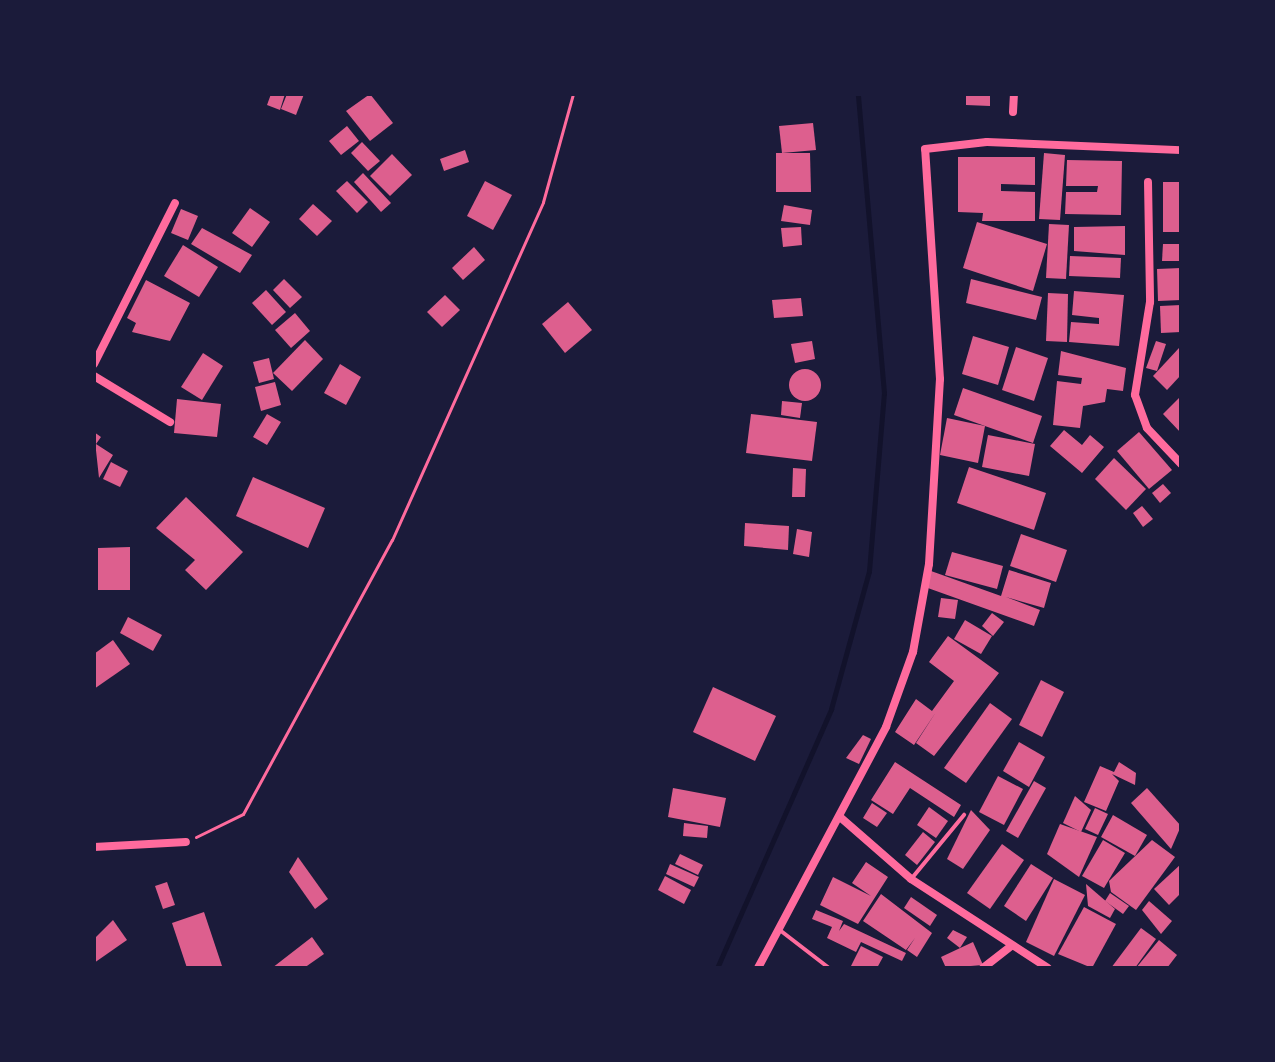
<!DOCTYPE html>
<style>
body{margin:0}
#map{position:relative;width:1275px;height:1062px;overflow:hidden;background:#1b1b3a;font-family:"Asap Condensed",sans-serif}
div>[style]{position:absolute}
.stream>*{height:5px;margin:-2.5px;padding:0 2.5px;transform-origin:2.5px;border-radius:2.5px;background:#12122b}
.building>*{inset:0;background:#dd5f8e}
.round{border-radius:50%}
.path>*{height:3px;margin:-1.5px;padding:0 1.5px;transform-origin:1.5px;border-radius:1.5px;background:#ff6b9d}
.service>*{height:4px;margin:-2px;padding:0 2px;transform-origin:2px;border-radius:2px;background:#ff6b9d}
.minor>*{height:8px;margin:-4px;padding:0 4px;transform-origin:4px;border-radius:4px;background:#ff6b9d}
span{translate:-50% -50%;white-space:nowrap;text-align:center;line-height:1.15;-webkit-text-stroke:6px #1b1b3a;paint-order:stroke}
.frame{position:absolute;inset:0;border:96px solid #1b1b3a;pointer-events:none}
</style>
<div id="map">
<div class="stream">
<i style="left:717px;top:968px;width:283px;rotate:-66.2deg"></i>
<i style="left:831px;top:709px;width:143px;rotate:-74.6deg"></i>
<i style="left:869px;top:571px;width:179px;rotate:-85.2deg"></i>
<i style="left:884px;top:393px;width:300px;rotate:-95deg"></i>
</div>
<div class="building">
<i style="clip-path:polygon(271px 94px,285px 94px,280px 110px,267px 105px)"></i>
<i style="clip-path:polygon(287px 94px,304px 94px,296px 115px,281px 109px)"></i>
<i style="clip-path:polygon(370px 94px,393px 123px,370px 141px,346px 111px)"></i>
<i style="clip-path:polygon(966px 94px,990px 94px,990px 106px,966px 105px)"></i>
<i style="clip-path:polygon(813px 123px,816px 150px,782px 153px,779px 126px)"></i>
<i style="clip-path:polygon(347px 126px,359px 141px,341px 155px,329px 141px)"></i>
<i style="clip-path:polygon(362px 142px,380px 161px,368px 171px,351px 153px)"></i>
<i style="clip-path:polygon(465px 150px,469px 162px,444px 171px,440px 159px)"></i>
<i style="clip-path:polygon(776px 153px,810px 153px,811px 192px,776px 192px)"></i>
<i style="clip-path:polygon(1044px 153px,1065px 155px,1060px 220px,1039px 219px)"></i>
<i style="clip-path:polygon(392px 154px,412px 175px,390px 196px,370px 176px)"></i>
<i style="clip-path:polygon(958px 157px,1035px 157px,1035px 185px,1001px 184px,1001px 191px,1035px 192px,1035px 221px,982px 221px,983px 213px,958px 212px)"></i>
<i style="clip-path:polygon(1067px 160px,1122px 161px,1121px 215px,1065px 214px,1066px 192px,1097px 192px,1098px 186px,1066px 186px)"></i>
<i style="clip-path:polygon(363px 173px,391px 203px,381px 212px,354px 182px)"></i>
<i style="clip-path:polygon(347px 181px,368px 202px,357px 213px,336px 191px)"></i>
<i style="clip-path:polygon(485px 181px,512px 195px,493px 230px,467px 216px)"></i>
<i style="clip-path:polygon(1163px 182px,1181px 182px,1181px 232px,1163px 232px)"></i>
<i style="clip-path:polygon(313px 204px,332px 221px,317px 236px,299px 219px)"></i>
<i style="clip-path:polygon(784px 205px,812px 210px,810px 225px,781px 221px)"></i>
<i style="clip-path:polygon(250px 208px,270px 222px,252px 247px,232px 233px)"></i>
<i style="clip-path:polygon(181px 209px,198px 216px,188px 240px,171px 233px)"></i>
<i style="clip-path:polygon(977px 222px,1047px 244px,1033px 291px,963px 268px)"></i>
<i style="clip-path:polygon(1049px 224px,1069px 225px,1066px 279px,1046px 278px)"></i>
<i style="clip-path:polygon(1125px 226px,1125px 255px,1074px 251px,1074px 227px)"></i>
<i style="clip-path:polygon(801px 227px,802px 245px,783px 247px,781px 228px)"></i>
<i style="clip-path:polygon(202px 228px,252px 255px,240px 273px,191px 244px)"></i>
<i style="clip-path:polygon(1163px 244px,1181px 244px,1181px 261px,1162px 261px)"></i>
<i style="clip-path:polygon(183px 245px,218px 267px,199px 297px,164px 276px)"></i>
<i style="clip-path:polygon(474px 247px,485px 260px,463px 280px,452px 268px)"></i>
<i style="clip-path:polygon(1070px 256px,1121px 258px,1120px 278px,1069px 276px)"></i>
<i style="clip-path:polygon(1181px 268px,1181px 300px,1158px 301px,1157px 269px)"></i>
<i style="clip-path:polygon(284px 279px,302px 297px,290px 308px,273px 290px)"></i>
<i style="clip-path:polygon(971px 279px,1042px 297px,1036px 320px,966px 303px)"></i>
<i style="clip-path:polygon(146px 280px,190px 303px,170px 341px,132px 332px,136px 323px,127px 318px)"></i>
<i style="clip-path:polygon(266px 290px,286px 312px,272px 325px,252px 303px)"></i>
<i style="clip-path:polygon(1074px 291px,1124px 295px,1119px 346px,1069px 342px,1071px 322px,1099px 324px,1099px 318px,1072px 315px)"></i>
<i style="clip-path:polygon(1048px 293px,1068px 294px,1067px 342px,1046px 341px)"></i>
<i style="clip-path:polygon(445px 295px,460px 310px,442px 327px,427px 312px)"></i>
<i style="clip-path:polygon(801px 298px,803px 316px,774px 318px,772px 300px)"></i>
<i style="clip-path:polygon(568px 302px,592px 330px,565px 353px,542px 324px)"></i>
<i style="clip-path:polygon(1181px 305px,1181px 332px,1161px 333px,1160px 306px)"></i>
<i style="clip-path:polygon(295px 313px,310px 331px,291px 348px,275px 330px)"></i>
<i style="clip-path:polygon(973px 336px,1009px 347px,998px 385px,962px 374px)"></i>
<i style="clip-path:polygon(305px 340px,323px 359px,292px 391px,273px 373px)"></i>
<i style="clip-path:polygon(812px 341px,815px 359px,795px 363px,791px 344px)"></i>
<i style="clip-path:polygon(1156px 341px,1166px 344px,1157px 371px,1146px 368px)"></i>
<i style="clip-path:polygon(1016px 347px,1048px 358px,1034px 401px,1002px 390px)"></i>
<i style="clip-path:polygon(1179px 348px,1181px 375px,1167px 390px,1153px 376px)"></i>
<i style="clip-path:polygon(1061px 351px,1126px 368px,1123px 391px,1107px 389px,1105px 402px,1083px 406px,1080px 428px,1053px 425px,1057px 381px,1081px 384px,1082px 378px,1058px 375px)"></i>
<i style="clip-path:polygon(203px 353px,223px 366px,202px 400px,181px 387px)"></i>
<i style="clip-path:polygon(269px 358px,274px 379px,259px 383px,253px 362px)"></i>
<i style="clip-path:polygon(340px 364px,361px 377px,346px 405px,324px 393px)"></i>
<i class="round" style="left:789px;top:369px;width:32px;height:32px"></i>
<i style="clip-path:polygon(275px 382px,281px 405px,261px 411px,255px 387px)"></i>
<i style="clip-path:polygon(963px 388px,1042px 416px,1033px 443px,954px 415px)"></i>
<i style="clip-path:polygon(1181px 396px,1181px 433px,1163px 414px)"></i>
<i style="clip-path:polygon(177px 399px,221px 404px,217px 437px,174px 433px)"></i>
<i style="clip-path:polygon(782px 401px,802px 403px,800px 418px,781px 415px)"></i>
<i style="clip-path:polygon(267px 414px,281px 422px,267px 445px,253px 437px)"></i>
<i style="clip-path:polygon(751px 414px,817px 422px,812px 461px,746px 453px)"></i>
<i style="clip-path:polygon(947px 418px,985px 426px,978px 463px,940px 455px)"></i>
<i style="clip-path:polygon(1064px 430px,1082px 445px,1090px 435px,1104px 447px,1082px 473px,1050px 446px)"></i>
<i style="clip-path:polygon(94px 432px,101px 437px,96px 444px,113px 455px,99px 478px)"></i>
<i style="clip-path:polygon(1139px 432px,1172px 470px,1149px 489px,1117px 451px)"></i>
<i style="clip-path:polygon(988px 435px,1035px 444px,1029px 476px,982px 467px)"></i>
<i style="clip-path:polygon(1114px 458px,1146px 489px,1126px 510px,1095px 479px)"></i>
<i style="clip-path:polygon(111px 462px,128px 471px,120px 487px,103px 479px)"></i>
<i style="clip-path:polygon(969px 467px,1046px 493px,1034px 530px,957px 503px)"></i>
<i style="clip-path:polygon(793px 468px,806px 469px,805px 497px,792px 497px)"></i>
<i style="clip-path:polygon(253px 477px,325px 508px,308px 548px,236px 516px)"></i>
<i style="clip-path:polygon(1163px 484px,1171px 493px,1160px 503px,1152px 493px)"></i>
<i style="clip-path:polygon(186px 497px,243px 552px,206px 590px,185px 570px,195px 560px,156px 528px)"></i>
<i style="clip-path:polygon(1142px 506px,1153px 519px,1143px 527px,1133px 513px)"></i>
<i style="clip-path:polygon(745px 523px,789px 526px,788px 550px,744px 546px)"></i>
<i style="clip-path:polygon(797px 529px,812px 532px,809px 557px,793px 554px)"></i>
<i style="clip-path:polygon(1021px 534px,1067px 550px,1056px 582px,1010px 566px)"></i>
<i style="clip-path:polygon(130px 547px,130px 590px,98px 590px,98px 548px)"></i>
<i style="clip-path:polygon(952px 552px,1003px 566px,997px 589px,945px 575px)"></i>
<i style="clip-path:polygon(1009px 570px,1051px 583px,1044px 608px,1006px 597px,1040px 610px,1034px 626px,925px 587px,931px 571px,1001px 596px)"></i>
<i style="clip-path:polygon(941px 598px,958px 600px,955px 619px,938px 617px)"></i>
<i style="clip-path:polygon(992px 613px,1004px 622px,993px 636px,982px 626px)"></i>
<i style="clip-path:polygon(128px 617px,162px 635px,153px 651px,120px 633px)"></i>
<i style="clip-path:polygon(965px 620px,992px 636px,981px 654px,954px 639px)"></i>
<i style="clip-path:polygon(948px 636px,999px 673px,934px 756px,916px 743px,936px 712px,914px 745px,895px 732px,916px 699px,932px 711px,954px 681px,929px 662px)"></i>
<i style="clip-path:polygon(113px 640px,130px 664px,94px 689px,94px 654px)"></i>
<i style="clip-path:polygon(1041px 680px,1064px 692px,1042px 737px,1019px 725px)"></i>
<i style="clip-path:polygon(713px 687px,776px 716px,755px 761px,693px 732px)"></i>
<i style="clip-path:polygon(990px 703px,1012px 719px,966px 783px,944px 768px)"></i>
<i style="clip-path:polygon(863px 735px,871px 739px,859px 764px,846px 758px)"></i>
<i style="clip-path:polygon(1019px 742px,1045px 757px,1029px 787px,1003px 771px)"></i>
<i style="clip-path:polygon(895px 762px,961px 805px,954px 817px,910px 788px,893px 814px,871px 800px)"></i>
<i style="clip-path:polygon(1119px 762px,1136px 773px,1135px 785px,1112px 774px,1119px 781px,1106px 811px,1084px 802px,1100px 766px,1114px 772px)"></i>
<i style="clip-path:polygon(998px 776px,1023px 789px,1004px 825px,979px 812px)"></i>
<i style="clip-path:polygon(1034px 781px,1046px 788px,1018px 838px,1006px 831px)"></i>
<i style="clip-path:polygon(673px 788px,726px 798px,720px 827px,668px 817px)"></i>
<i style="clip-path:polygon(1147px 788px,1181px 826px,1171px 849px,1131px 803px)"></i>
<i style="clip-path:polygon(1075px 796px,1091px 810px,1081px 832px,1063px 823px)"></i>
<i style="clip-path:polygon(872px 803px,887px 813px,877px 827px,863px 818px)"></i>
<i style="clip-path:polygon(929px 807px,948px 821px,936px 838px,917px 825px)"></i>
<i style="clip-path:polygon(1095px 808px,1108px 814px,1098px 835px,1085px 829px)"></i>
<i style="clip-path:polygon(971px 810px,990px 830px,963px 869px,947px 859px)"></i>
<i style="clip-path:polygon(1113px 815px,1147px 835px,1135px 856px,1101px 837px)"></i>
<i style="clip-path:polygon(684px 823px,708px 826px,707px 838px,683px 836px)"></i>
<i style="clip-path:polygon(1060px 824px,1097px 837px,1079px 877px,1047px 854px)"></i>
<i style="clip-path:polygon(923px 832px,935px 842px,917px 865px,905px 855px)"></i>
<i style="clip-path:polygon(1103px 840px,1125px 853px,1104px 888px,1082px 876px)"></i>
<i style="clip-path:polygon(1152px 840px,1175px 857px,1136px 910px,1111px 892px,1109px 881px)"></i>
<i style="clip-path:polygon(1002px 844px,1024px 860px,990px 909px,967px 893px)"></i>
<i style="clip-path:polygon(680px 854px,703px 865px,698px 875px,675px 864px)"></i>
<i style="clip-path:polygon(298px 857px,328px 899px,315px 909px,289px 872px)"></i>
<i style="clip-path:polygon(866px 862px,888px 877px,858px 924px,820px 905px,833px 877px,871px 896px,852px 883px)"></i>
<i style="clip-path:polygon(670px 864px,699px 877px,694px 887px,666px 874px)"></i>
<i style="clip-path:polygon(1031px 864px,1053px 878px,1026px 921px,1004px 906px)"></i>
<i style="clip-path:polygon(1181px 864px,1181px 893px,1169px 905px,1154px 889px)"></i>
<i style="clip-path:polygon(665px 876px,691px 890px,684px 904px,658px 890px)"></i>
<i style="clip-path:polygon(1054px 879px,1085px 895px,1054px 956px,1026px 942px)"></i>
<i style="clip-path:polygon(167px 882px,175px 905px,163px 909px,155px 886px)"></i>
<i style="clip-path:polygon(1086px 884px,1115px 909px,1110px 918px,1088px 906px)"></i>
<i style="clip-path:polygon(1110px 893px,1129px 906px,1123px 914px,1105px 901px)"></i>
<i style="clip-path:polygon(881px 894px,932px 933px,917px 957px,907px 950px,915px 938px,906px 950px,863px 921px)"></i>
<i style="clip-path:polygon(911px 897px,937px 915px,930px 926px,904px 908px)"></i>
<i style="clip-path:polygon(1149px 901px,1172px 921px,1161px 934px,1142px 910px)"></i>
<i style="clip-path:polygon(1084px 907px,1116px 924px,1092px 968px,1058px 954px)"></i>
<i style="clip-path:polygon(816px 910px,843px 921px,839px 931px,844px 924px,906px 953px,902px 961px,861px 942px,856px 952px,827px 938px,832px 927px,812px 919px)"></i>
<i style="clip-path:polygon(204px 912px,222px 966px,187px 968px,172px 923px)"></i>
<i style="clip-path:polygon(113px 920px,127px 940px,94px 963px,94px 939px)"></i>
<i style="clip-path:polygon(1141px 928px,1156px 939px,1135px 968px,1111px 968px)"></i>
<i style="clip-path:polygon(953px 930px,967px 937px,960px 948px,947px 938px)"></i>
<i style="clip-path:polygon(312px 937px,324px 954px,304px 968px,272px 968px)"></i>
<i style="clip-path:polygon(1159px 940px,1177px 955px,1167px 968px,1136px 968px)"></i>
<i style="clip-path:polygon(973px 942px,983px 965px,946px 968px,941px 957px)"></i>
<i style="clip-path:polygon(861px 946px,883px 957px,877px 968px,850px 968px)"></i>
</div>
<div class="path">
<i style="left:196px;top:837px;width:52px;rotate:-26.1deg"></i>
<i style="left:243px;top:814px;width:312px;rotate:-61.5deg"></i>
<i style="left:392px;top:540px;width:370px;rotate:-65.9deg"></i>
<i style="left:543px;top:202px;width:112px;rotate:-74.5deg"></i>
</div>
<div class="service">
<i style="left:912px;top:878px;width:82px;rotate:-50.5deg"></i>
<i style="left:781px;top:931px;width:61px;rotate:37.6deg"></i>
</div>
<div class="minor">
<i style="left:1013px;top:112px;width:18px;rotate:-87deg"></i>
<i style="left:1148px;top:182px;width:120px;rotate:89deg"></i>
<i style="left:1150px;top:302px;width:94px;rotate:99.2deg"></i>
<i style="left:1135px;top:395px;width:35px;rotate:70deg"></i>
<i style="left:1147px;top:428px;width:50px;rotate:46.6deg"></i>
<i style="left:94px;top:364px;width:180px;rotate:-63.3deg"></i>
<i style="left:94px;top:376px;width:89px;rotate:31.2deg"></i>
<i style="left:840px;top:817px;width:94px;rotate:41.1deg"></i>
<i style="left:911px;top:879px;width:163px;rotate:33deg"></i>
<i style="left:94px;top:847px;width:92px;rotate:-3.1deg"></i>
<i style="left:758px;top:968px;width:273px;rotate:-62deg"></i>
<i style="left:886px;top:727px;width:80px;rotate:-70.2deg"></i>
<i style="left:913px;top:652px;width:89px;rotate:-79.7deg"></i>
<i style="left:929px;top:564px;width:185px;rotate:-86.6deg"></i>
<i style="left:940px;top:379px;width:230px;rotate:-93.7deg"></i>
<i style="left:925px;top:149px;width:62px;rotate:-6.4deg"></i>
<i style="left:987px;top:142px;width:194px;rotate:2.4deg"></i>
<i style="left:983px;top:968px;width:36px;rotate:-38deg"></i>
</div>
<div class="frame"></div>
</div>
